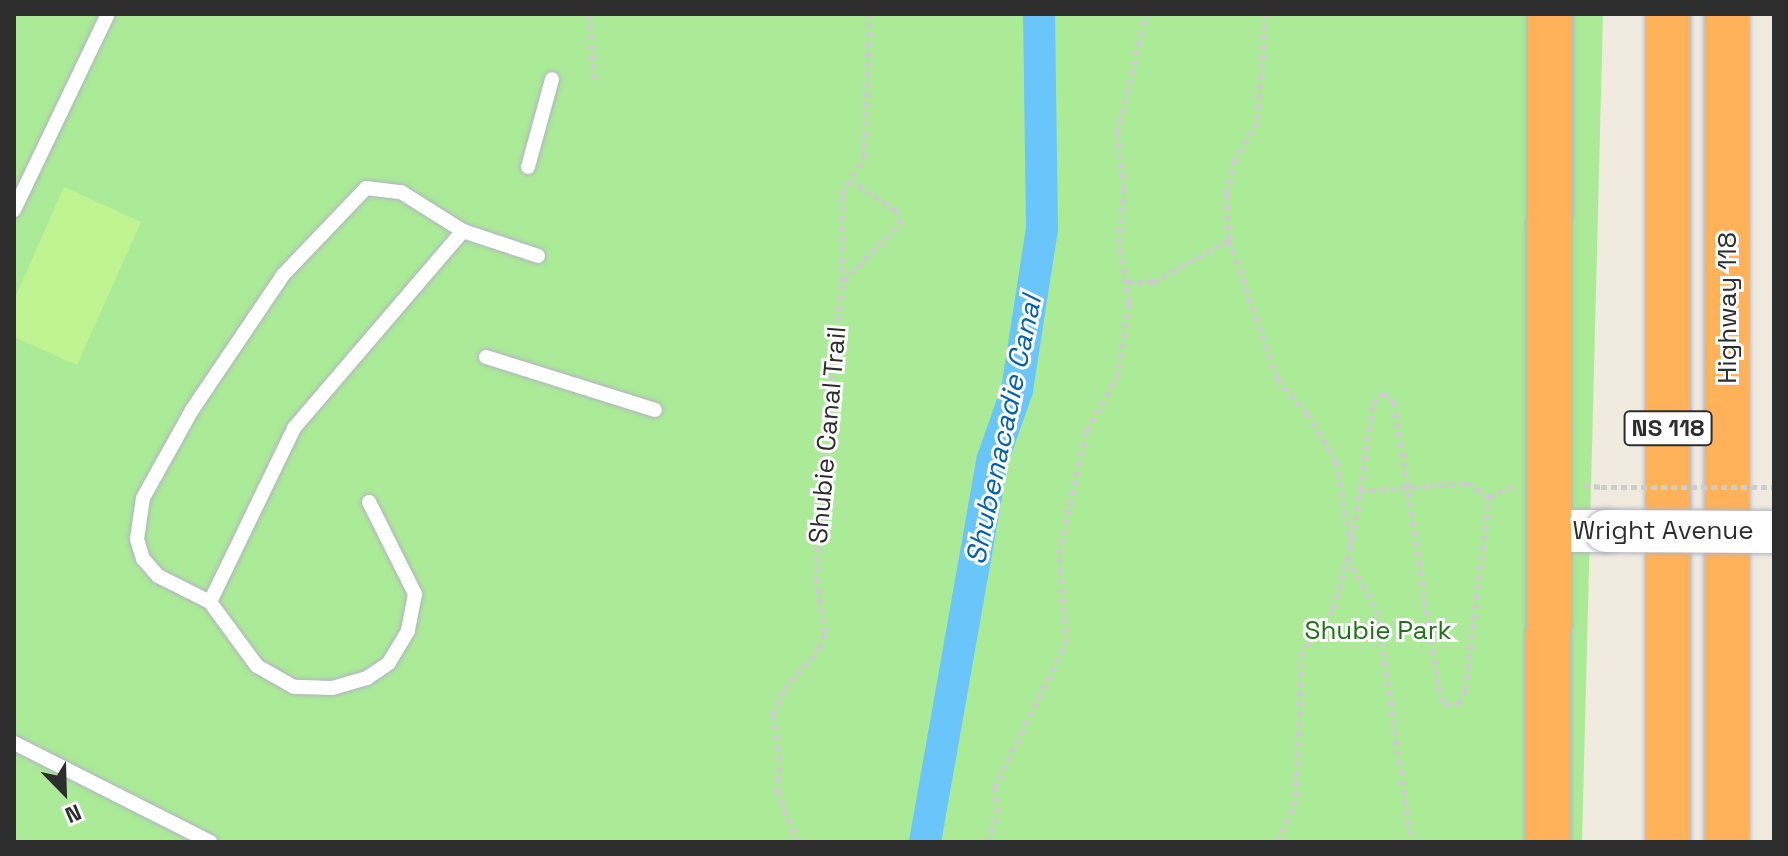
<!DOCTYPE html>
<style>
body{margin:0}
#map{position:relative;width:1788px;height:856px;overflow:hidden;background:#f0eadf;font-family:"Space Grotesk",sans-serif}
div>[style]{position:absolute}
.green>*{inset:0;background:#abeb97}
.pitch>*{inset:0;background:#c0f392}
.canal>*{height:32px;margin:-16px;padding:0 16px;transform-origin:16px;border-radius:16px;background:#69c5fa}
.path>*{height:5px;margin-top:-2.5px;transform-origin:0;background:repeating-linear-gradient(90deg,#cdcdcd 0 6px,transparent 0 10px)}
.roads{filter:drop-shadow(0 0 2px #b2b3c2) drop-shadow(0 0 2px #b2b3c2)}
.service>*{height:14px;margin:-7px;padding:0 7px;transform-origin:7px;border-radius:7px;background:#fff}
.secondary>*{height:42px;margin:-21px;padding:0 21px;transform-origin:21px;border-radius:21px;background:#fff}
.motorway>*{height:44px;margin:-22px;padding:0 22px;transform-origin:22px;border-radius:22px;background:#ffb25a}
.path-bridge>*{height:5px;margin-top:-2.5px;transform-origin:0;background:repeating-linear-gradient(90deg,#cdcdcd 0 6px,transparent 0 10px)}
.bridges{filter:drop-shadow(0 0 2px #b2b3c2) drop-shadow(0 0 2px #b2b3c2)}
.secondary-bridge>*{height:42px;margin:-21px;padding:0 21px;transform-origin:21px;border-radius:21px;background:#fff}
span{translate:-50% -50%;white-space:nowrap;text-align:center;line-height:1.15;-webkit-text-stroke:6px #fff;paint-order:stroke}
.shield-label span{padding:2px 6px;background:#fff;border:2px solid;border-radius:6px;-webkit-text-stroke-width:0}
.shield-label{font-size:24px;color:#2d2d2d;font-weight:700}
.street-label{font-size:26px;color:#2d2d2d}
.park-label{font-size:26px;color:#1e7314}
.water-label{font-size:28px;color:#0161ae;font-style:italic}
.frame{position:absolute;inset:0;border:16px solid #2d2d2d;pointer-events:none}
.north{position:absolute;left:24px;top:752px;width:80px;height:80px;-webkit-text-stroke:6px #fff;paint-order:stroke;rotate:157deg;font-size:22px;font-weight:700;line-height:32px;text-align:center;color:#2d2d2d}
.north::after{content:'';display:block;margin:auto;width:28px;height:36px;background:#2d2d2d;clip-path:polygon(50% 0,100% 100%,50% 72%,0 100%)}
</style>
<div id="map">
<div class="green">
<i style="clip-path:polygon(14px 14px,1603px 14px,1582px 842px,14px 842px)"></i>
</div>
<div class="pitch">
<i style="clip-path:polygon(64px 187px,141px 222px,77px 365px,14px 337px,14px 300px)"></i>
</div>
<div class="canal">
<i style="left:925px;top:842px;width:387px;rotate:-80deg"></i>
<i style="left:992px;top:461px;width:75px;rotate:-70.6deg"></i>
<i style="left:1017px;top:390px;width:164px;rotate:-81.2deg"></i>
<i style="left:1042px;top:228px;width:214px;rotate:-90.8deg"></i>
</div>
<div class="path">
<i style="left:589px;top:14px;width:70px;rotate:85.1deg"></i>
<i style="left:1266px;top:14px;width:108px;rotate:94.8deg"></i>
<i style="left:1257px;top:122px;width:43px;rotate:120.7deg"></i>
<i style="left:1235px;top:159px;width:36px;rotate:104deg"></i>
<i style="left:1226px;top:194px;width:46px;rotate:86.3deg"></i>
<i style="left:1229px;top:240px;width:147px;rotate:70.9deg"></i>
<i style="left:1277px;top:379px;width:45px;rotate:48.6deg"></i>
<i style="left:1307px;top:413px;width:56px;rotate:58.9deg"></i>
<i style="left:1336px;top:461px;width:85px;rotate:79.9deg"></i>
<i style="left:1351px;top:545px;width:67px;rotate:105.5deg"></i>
<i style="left:1333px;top:610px;width:51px;rotate:127.1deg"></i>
<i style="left:1302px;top:651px;width:149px;rotate:92.3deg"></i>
<i style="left:1296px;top:800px;width:46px;rotate:114.3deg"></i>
<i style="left:843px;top:281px;width:82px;rotate:-45deg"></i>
<i style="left:901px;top:223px;width:14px;rotate:-111deg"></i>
<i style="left:896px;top:210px;width:52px;rotate:-147.5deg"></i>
<i style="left:1127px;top:282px;width:26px"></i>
<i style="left:1153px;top:282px;width:87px;rotate:-28.9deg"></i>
<i style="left:1584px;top:485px;width:17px;rotate:7deg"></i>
<i style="left:1360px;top:491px;width:107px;rotate:-4.3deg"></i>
<i style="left:1467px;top:483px;width:26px;rotate:32deg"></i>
<i style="left:1352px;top:540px;width:139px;rotate:-81.3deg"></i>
<i style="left:1373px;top:403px;width:14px;rotate:-45deg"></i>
<i style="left:1383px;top:393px;width:14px;rotate:39deg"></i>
<i style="left:1394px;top:402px;width:288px;rotate:81.2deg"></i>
<i style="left:1438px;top:687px;width:18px;rotate:71deg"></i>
<i style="left:1444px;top:704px;width:14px"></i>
<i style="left:1458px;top:704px;width:17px;rotate:-65deg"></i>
<i style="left:1465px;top:689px;width:193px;rotate:-82.9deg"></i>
<i style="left:1489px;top:497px;width:27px;rotate:-24deg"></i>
<i style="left:1347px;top:558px;width:61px;rotate:60.5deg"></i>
<i style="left:1377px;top:611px;width:233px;rotate:81.6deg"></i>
<i style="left:798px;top:842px;width:54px;rotate:-112.8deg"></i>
<i style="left:777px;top:792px;width:32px;rotate:-85deg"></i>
<i style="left:780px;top:760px;width:46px;rotate:-98.8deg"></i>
<i style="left:773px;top:715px;width:28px;rotate:-67deg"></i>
<i style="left:784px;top:689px;width:53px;rotate:-48.8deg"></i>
<i style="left:819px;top:649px;width:17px;rotate:-69deg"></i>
<i style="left:825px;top:633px;width:52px;rotate:-98.9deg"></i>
<i style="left:817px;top:582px;width:113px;rotate:-88.5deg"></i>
<i style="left:820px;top:469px;width:36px;rotate:-71deg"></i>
<i style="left:832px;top:435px;width:25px;rotate:-99deg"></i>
<i style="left:828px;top:410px;width:129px;rotate:-83.8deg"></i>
<i style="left:842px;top:282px;width:88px;rotate:-90deg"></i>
<i style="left:842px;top:194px;width:43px;rotate:-59.3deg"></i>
<i style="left:864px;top:157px;width:143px;rotate:-87.6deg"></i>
<i style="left:988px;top:842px;width:32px;rotate:-72deg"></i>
<i style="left:998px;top:812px;width:24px;rotate:-99deg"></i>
<i style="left:994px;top:788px;width:162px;rotate:-63.6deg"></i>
<i style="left:1066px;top:643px;width:89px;rotate:-94.5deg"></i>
<i style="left:1059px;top:554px;width:126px;rotate:-77.6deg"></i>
<i style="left:1086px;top:431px;width:61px;rotate:-59.7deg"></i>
<i style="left:1117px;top:378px;width:76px;rotate:-80.9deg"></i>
<i style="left:1129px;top:303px;width:61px;rotate:-99.5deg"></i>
<i style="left:1119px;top:243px;width:55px;rotate:-84.8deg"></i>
<i style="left:1124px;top:188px;width:55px;rotate:-97.3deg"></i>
<i style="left:1117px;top:133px;width:122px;rotate:-76.3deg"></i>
</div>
<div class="roads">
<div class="service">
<i style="left:528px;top:167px;width:91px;rotate:-74.7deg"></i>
<i style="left:14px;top:210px;width:217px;rotate:-64.4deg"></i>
<i style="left:486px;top:357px;width:177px;rotate:17.4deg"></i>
<i style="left:369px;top:502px;width:103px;rotate:63.4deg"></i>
<i style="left:415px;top:594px;width:38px;rotate:101deg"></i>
<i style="left:408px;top:631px;width:37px;rotate:121deg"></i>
<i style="left:389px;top:663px;width:27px;rotate:146deg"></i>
<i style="left:367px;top:678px;width:36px;rotate:164deg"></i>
<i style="left:332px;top:688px;width:38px;rotate:-178deg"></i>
<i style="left:294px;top:687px;width:43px;rotate:-150.4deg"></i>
<i style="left:257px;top:666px;width:79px;rotate:-126.3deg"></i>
<i style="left:210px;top:602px;width:58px;rotate:-153.4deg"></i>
<i style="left:158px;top:576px;width:23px;rotate:-131deg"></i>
<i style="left:143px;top:559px;width:21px;rotate:-107deg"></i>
<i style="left:137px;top:539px;width:41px;rotate:-81.7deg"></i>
<i style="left:143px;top:498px;width:101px;rotate:-60.9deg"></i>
<i style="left:192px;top:410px;width:163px;rotate:-56deg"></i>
<i style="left:283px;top:275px;width:120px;rotate:-46.3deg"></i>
<i style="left:366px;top:188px;width:35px;rotate:7deg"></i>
<i style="left:401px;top:192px;width:73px;rotate:32.2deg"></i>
<i style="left:463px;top:231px;width:79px;rotate:18.4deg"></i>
<i style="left:210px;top:602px;width:193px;rotate:-64.2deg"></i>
<i style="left:294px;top:428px;width:260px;rotate:-49.4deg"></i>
<i style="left:14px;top:743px;width:220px;rotate:26.8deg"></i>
</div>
<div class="secondary">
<i style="left:1551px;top:531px;width:55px"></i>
</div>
<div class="motorway">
<i style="left:1548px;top:842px;width:828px;rotate:-89.86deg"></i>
<i style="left:1668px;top:842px;width:828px;rotate:-90deg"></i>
<i style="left:1727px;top:842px;width:828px;rotate:-90deg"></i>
</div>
</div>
<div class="path-bridge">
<i style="left:1601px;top:487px;width:173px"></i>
</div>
<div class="bridges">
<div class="secondary-bridge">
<i style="left:1606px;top:531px;width:168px;rotate:0.3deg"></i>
</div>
</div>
<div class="shield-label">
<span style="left:1668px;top:428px">NS 118</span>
</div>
<div class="street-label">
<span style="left:1728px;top:308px;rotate:-90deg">Highway 118</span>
<span style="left:828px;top:435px;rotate:-85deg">Shubie Canal Trail</span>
<span style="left:1663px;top:531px">Wright Avenue</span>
</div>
<div class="park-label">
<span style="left:1378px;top:631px">Shubie Park</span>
</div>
<div class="water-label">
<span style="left:1003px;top:430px;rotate:-78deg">Shubenacadie Canal</span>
</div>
<div class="frame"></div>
<div class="north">N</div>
</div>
